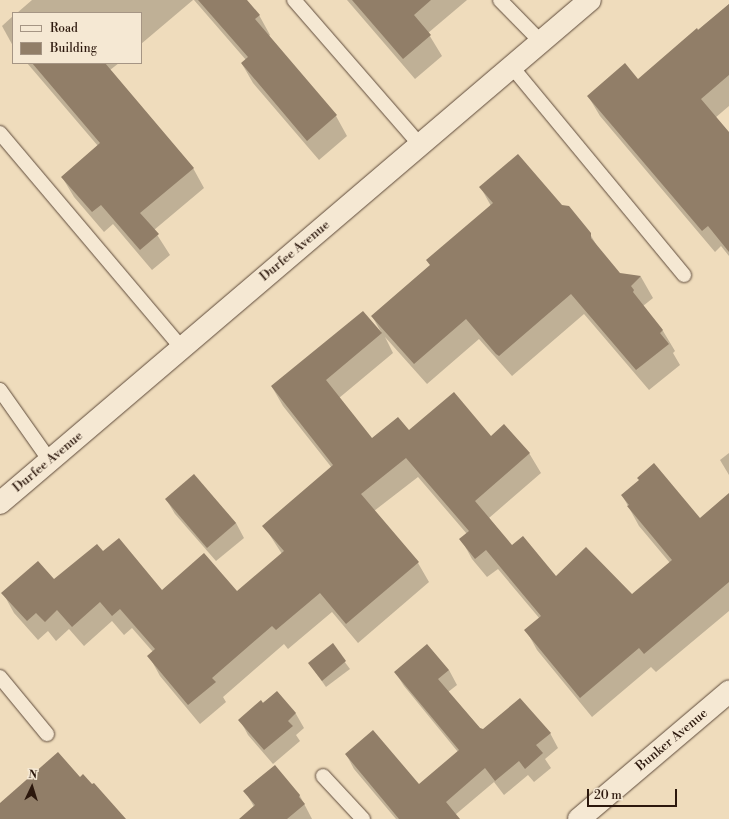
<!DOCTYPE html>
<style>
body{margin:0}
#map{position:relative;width:729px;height:819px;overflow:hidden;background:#efdcbc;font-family:"Libre Bodoni",serif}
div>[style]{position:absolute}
.shadow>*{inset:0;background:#0003}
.building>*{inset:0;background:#917e68}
.roads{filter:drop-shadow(0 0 1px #5d4939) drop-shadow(0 0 1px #5d4939)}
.service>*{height:14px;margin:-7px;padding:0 7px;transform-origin:7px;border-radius:7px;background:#f5e8d3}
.minor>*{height:22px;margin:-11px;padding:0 11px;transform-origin:11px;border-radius:11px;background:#f5e8d3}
.secondary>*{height:22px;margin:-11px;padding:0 11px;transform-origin:11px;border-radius:11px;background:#f5e8d3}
span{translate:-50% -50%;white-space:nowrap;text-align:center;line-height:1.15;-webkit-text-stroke:3px #f5e8d3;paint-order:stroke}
.street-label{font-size:13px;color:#2c180d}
.legend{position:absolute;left:12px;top:12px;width:130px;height:52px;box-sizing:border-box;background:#f5e8d3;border:1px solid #a59584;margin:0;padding:5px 7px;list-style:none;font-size:12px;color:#2c180d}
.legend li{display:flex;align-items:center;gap:8px;height:20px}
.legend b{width:20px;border:1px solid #a59584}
.north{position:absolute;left:12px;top:767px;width:40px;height:40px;-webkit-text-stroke:3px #f5e8d3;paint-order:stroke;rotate:4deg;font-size:11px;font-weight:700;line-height:16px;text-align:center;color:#2c180d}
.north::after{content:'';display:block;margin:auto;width:14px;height:18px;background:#2c180d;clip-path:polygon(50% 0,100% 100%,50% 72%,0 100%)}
.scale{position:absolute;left:587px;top:789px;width:90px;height:18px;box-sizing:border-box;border:2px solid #2c180d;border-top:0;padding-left:5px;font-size:12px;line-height:14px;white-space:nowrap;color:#2c180d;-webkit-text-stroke:3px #f5e8d3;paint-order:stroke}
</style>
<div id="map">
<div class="shadow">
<i style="clip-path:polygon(32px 0,193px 0,141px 44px,141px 13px,17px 13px)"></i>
<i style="clip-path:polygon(194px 0,246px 0,259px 15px,270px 35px,269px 36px,336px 116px,347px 136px,319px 160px,253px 83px,242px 64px,246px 60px)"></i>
<i style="clip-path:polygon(347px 0,467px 0,428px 33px,442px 56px,415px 79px)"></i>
<i style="clip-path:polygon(729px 4px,729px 106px,715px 118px,729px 133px,729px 256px,721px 246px,715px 252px,600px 116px,588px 96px,638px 80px)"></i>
<i style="clip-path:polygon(13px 16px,13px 46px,2px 26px)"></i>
<i style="clip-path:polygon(27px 63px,119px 63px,110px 70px,193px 168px,204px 188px,154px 230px,170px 255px,152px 270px,113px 224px,104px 232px,74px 197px,62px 177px,98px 146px)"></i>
<i style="clip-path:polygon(481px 188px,562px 206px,590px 234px,600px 251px,619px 274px,641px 277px,653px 298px,643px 306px,663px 331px,675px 351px,673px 353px,680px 365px,649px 390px,584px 314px,512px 376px,479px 339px,427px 384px,385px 337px,393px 353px,339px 398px,372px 439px,408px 431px,491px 438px,529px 453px,541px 473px,489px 518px,512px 547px,556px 577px,632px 596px,670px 563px,639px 526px,622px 495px,700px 519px,729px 494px,729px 611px,656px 672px,651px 667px,592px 717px,537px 650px,526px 630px,540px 619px,498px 569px,487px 577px,472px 559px,461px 539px,467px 534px,418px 477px,374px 511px,418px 563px,429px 582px,358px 643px,332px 612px,288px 649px,284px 644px,223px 697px,226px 702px,200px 724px,160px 676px,149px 656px,153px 652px,132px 628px,124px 635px,112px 621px,84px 646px,69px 629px,56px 641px,48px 631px,38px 640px,14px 613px,3px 593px,54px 580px,103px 552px,161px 591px,237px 593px,282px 554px,264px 526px,332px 468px,283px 406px,272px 387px,381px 332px,372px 316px,430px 266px,491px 206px)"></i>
<i style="clip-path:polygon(729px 453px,729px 475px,720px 460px)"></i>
<i style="clip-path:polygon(194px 475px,236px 523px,244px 538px,216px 561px,175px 514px,166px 499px)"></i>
<i style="clip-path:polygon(332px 645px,350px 669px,326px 687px,309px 663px)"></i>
<i style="clip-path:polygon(449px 670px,457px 685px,448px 692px,480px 728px,483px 730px,550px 733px,558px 748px,545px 759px,551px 768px,534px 782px,528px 775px,504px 795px,494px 782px,455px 815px,457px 819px,396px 819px,354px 769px,346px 754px,419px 785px,458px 752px,404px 686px,395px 672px)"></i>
<i style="clip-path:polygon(277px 692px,296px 714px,304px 728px,296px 735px,300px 741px,273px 764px,248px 735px,240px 720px)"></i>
<i style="clip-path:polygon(275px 766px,300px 796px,312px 819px,261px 819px,245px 791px)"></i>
</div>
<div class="building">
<i style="clip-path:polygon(198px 0,247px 0,260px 15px,255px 19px,337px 115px,307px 141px,241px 63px,248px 57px)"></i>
<i style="clip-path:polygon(352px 0,431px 0,414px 15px,431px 35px,403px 59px)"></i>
<i style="clip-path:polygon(729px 4px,729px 75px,701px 99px,729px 132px,729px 252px,708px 226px,702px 231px,587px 96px,625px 63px,638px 79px,697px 28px,698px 30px)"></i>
<i style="clip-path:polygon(32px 63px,105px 63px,194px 168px,140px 213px,159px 234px,140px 250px,101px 205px,92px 212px,61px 177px,100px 143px)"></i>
<i style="clip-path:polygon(518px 154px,562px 205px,569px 206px,591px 233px,591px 238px,620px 273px,641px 276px,631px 286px,634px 290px,633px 292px,663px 330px,660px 333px,669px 344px,636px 370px,571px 294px,499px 356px,496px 354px,466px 319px,414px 364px,371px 316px,430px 265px,426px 260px,493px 203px,479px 187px)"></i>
<i style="clip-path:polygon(363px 311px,382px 333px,326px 380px,372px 438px,398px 417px,409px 430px,454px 392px,491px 436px,504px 424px,530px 453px,475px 501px,512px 545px,523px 536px,556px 576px,586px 547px,632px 594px,672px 560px,627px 506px,629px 505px,621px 495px,639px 480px,637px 478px,654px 463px,700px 518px,729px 493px,729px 582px,644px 654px,639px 648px,580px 698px,524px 630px,541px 616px,486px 550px,475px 559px,459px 539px,469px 531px,406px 458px,361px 494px,419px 562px,346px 624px,320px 593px,276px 630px,272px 626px,212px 678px,216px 682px,188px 705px,147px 656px,155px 649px,120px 609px,112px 616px,100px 602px,72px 627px,57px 610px,45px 622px,36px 613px,27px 621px,1px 593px,38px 561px,54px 579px,97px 544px,103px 551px,119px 538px,162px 590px,204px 553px,237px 591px,284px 551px,262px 526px,333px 465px,271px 386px)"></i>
<i style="clip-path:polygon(194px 474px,236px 523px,207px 548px,165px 499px)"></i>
<i style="clip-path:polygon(333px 643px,346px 661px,322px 681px,308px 663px)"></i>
<i style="clip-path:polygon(427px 644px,449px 670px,438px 679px,480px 728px,483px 729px,520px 698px,551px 733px,536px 745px,543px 753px,525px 769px,519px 761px,495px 781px,485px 768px,446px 802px,460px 819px,399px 819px,345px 754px,373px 730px,419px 784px,459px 750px,394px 672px)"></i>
<i style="clip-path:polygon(277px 691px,296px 713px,288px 721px,293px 726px,264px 750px,238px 720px,261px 700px,263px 703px)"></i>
<i style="clip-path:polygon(58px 752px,80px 777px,83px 774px,92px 784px,94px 783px,126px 819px,0 819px,0 803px)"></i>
<i style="clip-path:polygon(275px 765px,300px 795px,299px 797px,305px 804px,287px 819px,239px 819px,255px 805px,243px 791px)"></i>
</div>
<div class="roads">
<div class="service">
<i style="left:294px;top:0;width:192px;rotate:49deg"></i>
<i style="left:500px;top:0;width:59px;rotate:45.7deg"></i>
<i style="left:512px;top:67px;width:270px;rotate:50.4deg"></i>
<i style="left:0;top:133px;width:282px;rotate:49.8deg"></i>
<i style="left:0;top:390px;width:87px;rotate:54.8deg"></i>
<i style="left:0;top:677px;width:74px;rotate:50.5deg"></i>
<i style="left:323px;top:776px;width:59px;rotate:47.1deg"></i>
</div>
<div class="minor">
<i style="left:579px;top:819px;width:197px;rotate:-40.3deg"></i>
</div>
<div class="secondary">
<i style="left:0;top:503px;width:775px;rotate:-40.45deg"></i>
</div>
</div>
<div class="street-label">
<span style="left:295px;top:251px;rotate:-40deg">Durfee Avenue</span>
<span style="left:48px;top:462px;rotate:-40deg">Durfee Avenue</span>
<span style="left:672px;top:740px;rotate:-40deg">Bunker Avenue</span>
</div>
<ul class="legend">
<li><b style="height:5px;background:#f5e8d3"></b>Road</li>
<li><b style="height:11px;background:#917e68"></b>Building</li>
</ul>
<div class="north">N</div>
<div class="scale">20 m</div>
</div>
